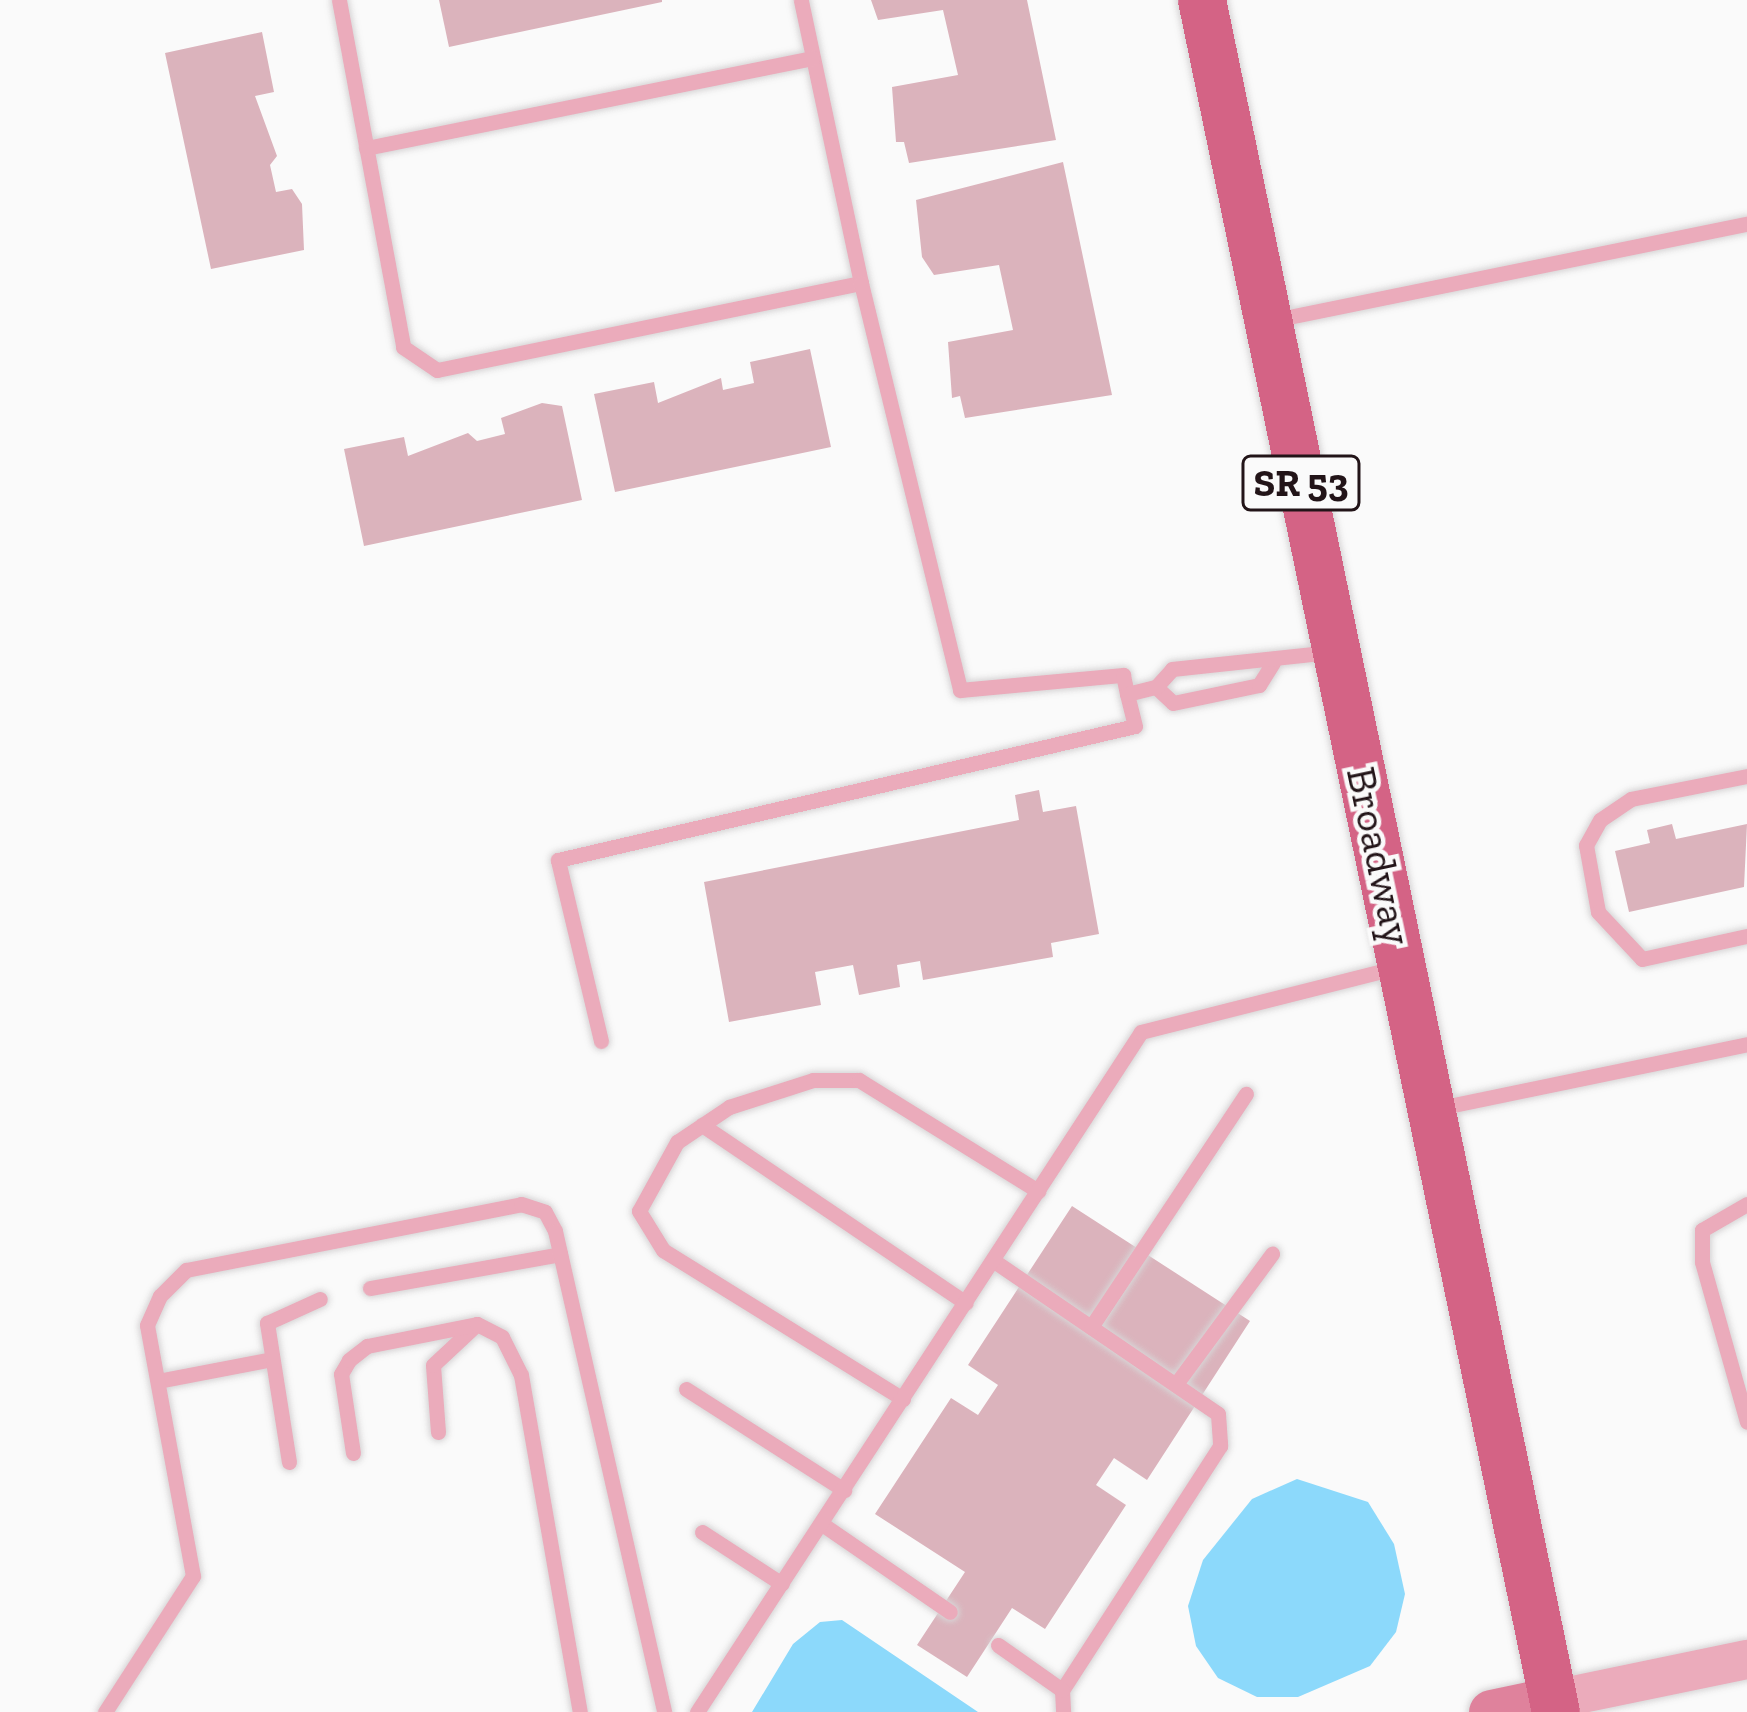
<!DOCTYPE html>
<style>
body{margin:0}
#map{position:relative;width:1747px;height:1712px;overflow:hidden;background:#fafafa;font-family:"Zilla Slab",serif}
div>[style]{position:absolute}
.water>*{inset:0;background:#8cd9fb}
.building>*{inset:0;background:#dbb3bc}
.roads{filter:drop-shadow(0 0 3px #d7d5d6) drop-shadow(0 0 3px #d7d5d6)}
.service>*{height:15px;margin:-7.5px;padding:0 7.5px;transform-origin:7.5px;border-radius:7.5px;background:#ebabbb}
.tertiary>*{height:39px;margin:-19.5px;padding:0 19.5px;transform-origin:19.5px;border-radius:19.5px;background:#ebabbb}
.secondary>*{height:45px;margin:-22.5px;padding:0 22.5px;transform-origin:22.5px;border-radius:22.5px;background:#df829c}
.primary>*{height:48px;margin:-24px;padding:0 24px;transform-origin:24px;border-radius:24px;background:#d46385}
span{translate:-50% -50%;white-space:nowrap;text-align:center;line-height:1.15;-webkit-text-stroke:9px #fafafa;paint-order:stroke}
.shield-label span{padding:3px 9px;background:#fafafa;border:3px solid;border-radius:9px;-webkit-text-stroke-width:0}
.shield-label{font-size:39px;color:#221418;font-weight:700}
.street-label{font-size:42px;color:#221418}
</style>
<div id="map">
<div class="water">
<i style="clip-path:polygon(1297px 1479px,1368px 1502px,1394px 1544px,1405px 1594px,1396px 1632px,1370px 1666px,1298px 1697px,1257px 1697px,1218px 1678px,1196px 1646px,1188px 1606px,1203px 1560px,1252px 1499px)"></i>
<i style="clip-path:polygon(842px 1620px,978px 1712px,979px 1712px,752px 1712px,793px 1644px,820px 1622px)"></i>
</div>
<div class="building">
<i style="clip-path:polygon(439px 0,662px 0,662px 2px,449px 47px)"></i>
<i style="clip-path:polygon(871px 0,1027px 0,1056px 140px,909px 163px,904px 142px,896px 142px,892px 87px,958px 75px,943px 10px,878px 20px)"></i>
<i style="clip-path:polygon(262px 32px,274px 92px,255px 96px,277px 156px,270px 165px,276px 192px,292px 189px,302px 204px,304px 250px,211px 269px,165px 53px)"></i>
<i style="clip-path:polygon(1063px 162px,1112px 395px,965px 418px,960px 396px,952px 398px,948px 342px,1013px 330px,999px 265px,934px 275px,922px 257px,916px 200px)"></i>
<i style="clip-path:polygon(810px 349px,831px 447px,615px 492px,594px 394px,654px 382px,658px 403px,721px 378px,723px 390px,754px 383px,750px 362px)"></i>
<i style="clip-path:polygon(542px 403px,562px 406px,582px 500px,364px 546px,344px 449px,404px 437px,408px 456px,468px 433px,477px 441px,505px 434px,501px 418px)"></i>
<i style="clip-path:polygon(1039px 790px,1043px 812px,1076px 806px,1099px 934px,1051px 943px,1053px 957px,923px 980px,920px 961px,897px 965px,900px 987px,859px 995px,853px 965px,815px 972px,821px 1005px,729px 1022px,704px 882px,1019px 820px,1015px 795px)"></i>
<i style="clip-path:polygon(1672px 824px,1676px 839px,1747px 824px,1744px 887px,1629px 912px,1615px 851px,1650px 843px,1647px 830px)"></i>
<i style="clip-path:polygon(1072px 1206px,1250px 1321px,1147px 1480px,1114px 1458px,1096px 1485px,1126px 1505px,1045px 1629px,1012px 1608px,967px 1677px,917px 1645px,965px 1572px,875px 1514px,951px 1398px,978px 1415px,998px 1385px,968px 1365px)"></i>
</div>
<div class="roads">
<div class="service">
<i style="left:339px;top:0;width:353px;rotate:79.5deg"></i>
<i style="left:403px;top:347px;width:41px;rotate:34.1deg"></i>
<i style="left:437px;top:370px;width:433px;rotate:-11.6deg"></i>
<i style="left:861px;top:283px;width:289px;rotate:-102deg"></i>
<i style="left:366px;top:148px;width:455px;rotate:-11.4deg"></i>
<i style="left:861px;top:283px;width:419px;rotate:76.3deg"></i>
<i style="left:960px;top:690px;width:164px;rotate:-5.3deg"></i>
<i style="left:1123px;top:675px;width:19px;rotate:78deg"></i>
<i style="left:1274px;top:320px;width:483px;rotate:-11.5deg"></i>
<i style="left:1156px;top:687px;width:23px;rotate:43deg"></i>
<i style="left:1173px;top:703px;width:88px;rotate:-11.8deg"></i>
<i style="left:1259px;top:685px;width:26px;rotate:-58deg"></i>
<i style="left:1747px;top:776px;width:118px;rotate:168.8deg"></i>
<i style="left:1631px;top:799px;width:37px;rotate:146deg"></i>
<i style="left:1600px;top:820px;width:29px;rotate:119deg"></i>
<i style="left:1586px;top:845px;width:68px;rotate:79.8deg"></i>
<i style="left:1598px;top:912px;width:64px;rotate:46.9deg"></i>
<i style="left:1642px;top:959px;width:107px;rotate:-12.4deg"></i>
<i style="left:601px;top:1041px;width:186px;rotate:-103.4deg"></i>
<i style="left:558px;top:860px;width:592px;rotate:-13.07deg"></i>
<i style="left:1135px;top:726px;width:33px;rotate:-104deg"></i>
<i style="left:1127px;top:694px;width:30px;rotate:-14deg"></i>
<i style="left:1156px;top:687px;width:24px;rotate:-48deg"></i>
<i style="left:1172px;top:669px;width:161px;rotate:-6.1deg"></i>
<i style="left:1439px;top:1108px;width:315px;rotate:-11.7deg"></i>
<i style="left:702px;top:1125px;width:318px;rotate:34deg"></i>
<i style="left:1747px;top:1204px;width:52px;rotate:150deg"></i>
<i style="left:1702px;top:1230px;width:32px;rotate:90deg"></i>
<i style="left:1702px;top:1262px;width:166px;rotate:74.3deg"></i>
<i style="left:994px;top:1261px;width:271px;rotate:34.3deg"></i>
<i style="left:1218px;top:1414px;width:32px;rotate:86deg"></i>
<i style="left:1220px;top:1446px;width:291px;rotate:122.9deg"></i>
<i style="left:1062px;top:1690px;width:22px;rotate:87deg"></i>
<i style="left:370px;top:1288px;width:193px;rotate:-10.1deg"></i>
<i style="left:1091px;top:1327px;width:280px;rotate:-56.4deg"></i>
<i style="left:158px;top:1381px;width:111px;rotate:-10.9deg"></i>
<i style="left:1176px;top:1384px;width:162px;rotate:-53.6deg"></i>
<i style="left:686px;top:1389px;width:188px;rotate:32.6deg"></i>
<i style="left:903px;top:1399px;width:282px;rotate:-148.2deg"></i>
<i style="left:663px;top:1250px;width:46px;rotate:-121.6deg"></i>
<i style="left:639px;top:1211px;width:79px;rotate:-61.2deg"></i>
<i style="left:677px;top:1142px;width:63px;rotate:-33.9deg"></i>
<i style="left:729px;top:1107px;width:88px;rotate:-17.8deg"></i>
<i style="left:813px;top:1080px;width:46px"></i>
<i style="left:859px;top:1080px;width:211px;rotate:31.8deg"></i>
<i style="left:438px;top:1432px;width:67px;rotate:-94.3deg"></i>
<i style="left:433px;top:1365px;width:60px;rotate:-43deg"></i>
<i style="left:353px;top:1453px;width:80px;rotate:-98.6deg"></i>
<i style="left:341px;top:1374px;width:16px;rotate:-60deg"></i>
<i style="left:349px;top:1360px;width:23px;rotate:-38deg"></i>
<i style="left:367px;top:1346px;width:112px;rotate:-11.3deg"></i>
<i style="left:477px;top:1324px;width:28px;rotate:27deg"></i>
<i style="left:502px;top:1337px;width:42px;rotate:63.4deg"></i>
<i style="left:521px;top:1375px;width:342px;rotate:80.1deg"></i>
<i style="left:289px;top:1462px;width:141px;rotate:-99deg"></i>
<i style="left:267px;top:1323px;width:58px;rotate:-24.4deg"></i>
<i style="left:822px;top:1524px;width:155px;rotate:34.5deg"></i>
<i style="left:702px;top:1532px;width:95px;rotate:33deg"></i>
<i style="left:998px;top:1645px;width:78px;rotate:35.1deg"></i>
<i style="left:105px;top:1712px;width:162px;rotate:-57.1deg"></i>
<i style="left:193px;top:1576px;width:255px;rotate:-100.4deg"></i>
<i style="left:147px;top:1325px;width:32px;rotate:-66deg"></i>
<i style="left:160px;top:1296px;width:37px;rotate:-45deg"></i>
<i style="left:186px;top:1270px;width:341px;rotate:-11.1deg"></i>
<i style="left:521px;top:1204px;width:25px;rotate:18deg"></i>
<i style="left:545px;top:1212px;width:21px;rotate:62deg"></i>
<i style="left:555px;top:1231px;width:493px;rotate:77.2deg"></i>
<i style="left:697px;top:1712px;width:812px;rotate:-56.86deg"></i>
<i style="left:1141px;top:1032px;width:265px;rotate:-14.2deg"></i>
</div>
<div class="tertiary">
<i style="left:1553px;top:1699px;width:198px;rotate:-11.7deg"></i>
</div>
<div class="secondary">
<i style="left:1491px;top:1712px;width:63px;rotate:-11.8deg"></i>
</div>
<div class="primary">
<i style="left:1202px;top:0;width:1748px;rotate:78.32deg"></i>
</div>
</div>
<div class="shield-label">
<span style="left:1301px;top:483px">SR 53</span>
</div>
<div class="street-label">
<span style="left:1379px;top:856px;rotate:78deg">Broadway</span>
</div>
</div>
